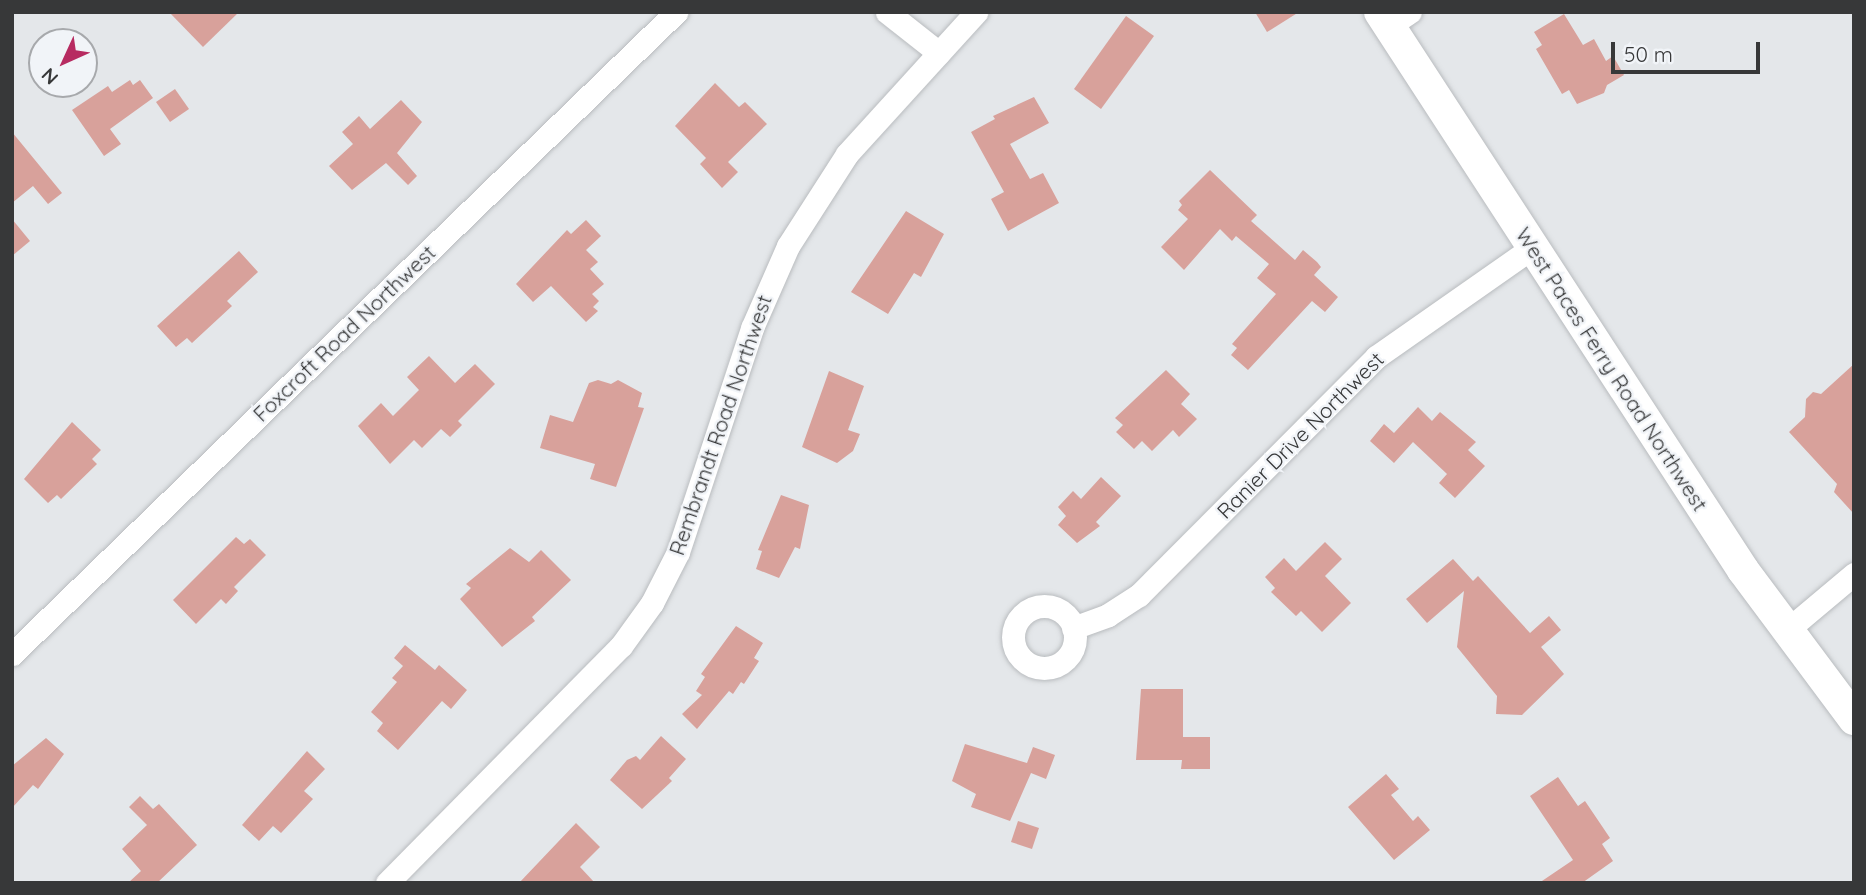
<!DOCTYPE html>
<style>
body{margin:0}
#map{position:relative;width:1866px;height:895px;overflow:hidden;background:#e4e7ea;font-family:Quicksand,sans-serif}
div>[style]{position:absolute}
.building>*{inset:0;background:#d8a19b}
.roads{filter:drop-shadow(0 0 2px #b9bcbf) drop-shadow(0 0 2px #b9bcbf)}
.street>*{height:23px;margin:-11.5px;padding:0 11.5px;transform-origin:11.5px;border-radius:11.5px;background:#fff}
.street>.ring{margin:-11.5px;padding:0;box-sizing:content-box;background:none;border:23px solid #fff;border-radius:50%}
.secondary>*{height:32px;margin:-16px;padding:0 16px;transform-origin:16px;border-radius:16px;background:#fff}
span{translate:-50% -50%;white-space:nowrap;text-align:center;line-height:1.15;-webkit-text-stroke:5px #f1f4f8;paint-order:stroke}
.street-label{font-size:21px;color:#373839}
.frame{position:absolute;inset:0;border:14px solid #373839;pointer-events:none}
.north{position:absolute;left:28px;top:28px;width:70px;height:70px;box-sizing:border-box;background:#f1f4f8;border:2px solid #a7a9ac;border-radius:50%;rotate:225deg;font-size:19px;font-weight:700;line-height:28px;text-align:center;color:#373839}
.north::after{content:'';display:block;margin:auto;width:24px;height:32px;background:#b72b61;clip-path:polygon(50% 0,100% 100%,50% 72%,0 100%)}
.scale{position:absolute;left:1611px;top:42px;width:149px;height:32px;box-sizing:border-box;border:4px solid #373839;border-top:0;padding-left:9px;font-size:21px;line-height:24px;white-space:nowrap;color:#373839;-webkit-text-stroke:5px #f1f4f8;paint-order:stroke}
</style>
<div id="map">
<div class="building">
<i style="clip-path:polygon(169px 12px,239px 12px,203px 47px)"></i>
<i style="clip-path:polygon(1255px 12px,1299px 12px,1267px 32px)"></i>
<i style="clip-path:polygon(1564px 14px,1583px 45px,1594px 39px,1606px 61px,1613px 56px,1624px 75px,1607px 85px,1604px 93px,1577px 104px,1569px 90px,1562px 94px,1536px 49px,1542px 45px,1534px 32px)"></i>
<i style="clip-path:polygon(1126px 16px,1154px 36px,1101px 109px,1074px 89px)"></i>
<i style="clip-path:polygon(130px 80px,133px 85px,140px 80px,153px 98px,110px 129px,121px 144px,104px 156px,72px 110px,108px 86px,112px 92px)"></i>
<i style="clip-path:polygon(715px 83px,739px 107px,745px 102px,767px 124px,728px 162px,738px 172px,722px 188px,700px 164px,706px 158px,675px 126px)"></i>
<i style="clip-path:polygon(175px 89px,189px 109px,170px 122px,156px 102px)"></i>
<i style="clip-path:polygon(1034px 97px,1049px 123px,1010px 144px,1030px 179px,1043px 173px,1059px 203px,1008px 231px,991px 199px,1004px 192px,971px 132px,995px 119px,993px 116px)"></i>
<i style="clip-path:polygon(401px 100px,422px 122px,397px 153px,417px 176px,408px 185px,386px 163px,352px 190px,329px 166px,353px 144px,342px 132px,359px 116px,370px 129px)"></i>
<i style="clip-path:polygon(12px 132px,62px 193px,48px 204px,33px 186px,12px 203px)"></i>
<i style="clip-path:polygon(1210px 170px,1257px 215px,1251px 221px,1295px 260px,1303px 250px,1317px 262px,1321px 267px,1314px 275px,1338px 297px,1325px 312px,1312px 301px,1248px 370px,1231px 355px,1237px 348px,1232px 344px,1276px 294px,1257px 278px,1269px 264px,1236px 236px,1232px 241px,1220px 229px,1184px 270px,1161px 247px,1188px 219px,1178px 210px,1182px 205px,1179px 201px)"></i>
<i style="clip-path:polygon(906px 211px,944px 234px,921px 277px,914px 273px,888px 314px,851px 292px)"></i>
<i style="clip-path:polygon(12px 219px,30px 241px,12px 256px)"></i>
<i style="clip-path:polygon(586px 220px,601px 236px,586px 250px,598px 262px,590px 269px,604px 284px,592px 294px,599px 301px,593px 307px,598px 311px,586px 322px,551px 286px,533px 302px,516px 284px,567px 230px,571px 234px)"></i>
<i style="clip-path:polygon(239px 251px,258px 272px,227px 301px,232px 306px,192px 343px,187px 338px,176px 347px,157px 326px)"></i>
<i style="clip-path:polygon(429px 356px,455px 383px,475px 364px,495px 384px,458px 421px,462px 425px,450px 437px,441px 429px,422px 448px,414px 440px,390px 464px,358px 426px,381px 403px,393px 416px,419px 390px,407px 377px)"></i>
<i style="clip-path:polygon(1854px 364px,1854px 514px,1834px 492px,1837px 484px,1789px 432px,1805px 417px,1806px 399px,1813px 392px,1821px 394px)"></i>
<i style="clip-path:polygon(1166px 370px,1190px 394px,1181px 404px,1197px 419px,1179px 437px,1173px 430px,1152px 451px,1142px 441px,1134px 449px,1116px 432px,1123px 425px,1115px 418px)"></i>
<i style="clip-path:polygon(829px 371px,864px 386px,848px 430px,860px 434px,853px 451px,837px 463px,802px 447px)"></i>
<i style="clip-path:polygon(598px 380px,611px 384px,618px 380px,642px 393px,638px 407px,644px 408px,616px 487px,590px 479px,595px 464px,540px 448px,550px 415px,573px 422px,589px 383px)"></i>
<i style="clip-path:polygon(1418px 407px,1432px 421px,1440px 412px,1476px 442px,1468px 450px,1485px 466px,1455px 498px,1439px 483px,1447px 474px,1413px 442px,1394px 463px,1370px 441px,1384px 424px,1394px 433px)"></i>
<i style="clip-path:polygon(72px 422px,101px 450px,92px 459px,97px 464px,61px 499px,57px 495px,48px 503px,24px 479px)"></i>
<i style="clip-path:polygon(1101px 477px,1121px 496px,1096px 522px,1100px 526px,1077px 543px,1058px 525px,1066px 516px,1058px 507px,1073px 491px,1081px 499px)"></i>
<i style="clip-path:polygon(781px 495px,809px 505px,800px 549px,795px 547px,779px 578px,756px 569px,762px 551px,758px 550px)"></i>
<i style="clip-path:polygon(236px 537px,244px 544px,250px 539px,266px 555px,234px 587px,238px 591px,226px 604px,221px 599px,196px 624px,173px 600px)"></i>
<i style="clip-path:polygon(1325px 542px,1342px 559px,1325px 576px,1351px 603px,1322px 632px,1301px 611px,1296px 616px,1271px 592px,1275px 588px,1265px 577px,1284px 558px,1296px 571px)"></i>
<i style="clip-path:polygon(510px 548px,529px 562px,541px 550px,571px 580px,532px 617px,535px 621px,502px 647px,460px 599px,471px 588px,466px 584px)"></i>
<i style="clip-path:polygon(1453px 559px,1473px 581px,1478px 576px,1530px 633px,1549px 616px,1561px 630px,1541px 647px,1564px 674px,1522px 715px,1496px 714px,1497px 696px,1457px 647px,1464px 591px,1427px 623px,1406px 599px)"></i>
<i style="clip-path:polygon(736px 626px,763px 643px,754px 658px,759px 661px,744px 684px,741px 682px,733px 694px,729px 691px,697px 729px,682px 714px,702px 695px,696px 691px,705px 677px,701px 674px)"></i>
<i style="clip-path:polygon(405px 645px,435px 670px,439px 665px,467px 690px,451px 709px,442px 701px,398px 750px,377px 731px,383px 723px,371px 712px,397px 682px,392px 678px,403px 666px,394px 658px)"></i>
<i style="clip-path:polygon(1141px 689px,1183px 689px,1183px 737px,1210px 737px,1210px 769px,1181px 769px,1182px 760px,1136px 760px)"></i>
<i style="clip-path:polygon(661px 736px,686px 759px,669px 778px,672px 781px,642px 809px,610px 780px,627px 760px,636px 756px,640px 760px)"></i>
<i style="clip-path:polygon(46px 738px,64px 754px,38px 789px,33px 785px,12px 808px,12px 766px)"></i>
<i style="clip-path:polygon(965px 744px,1027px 763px,1033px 747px,1055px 755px,1046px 779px,1031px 773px,1010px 821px,971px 807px,976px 794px,952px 781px)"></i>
<i style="clip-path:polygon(307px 751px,325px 769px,304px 791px,313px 799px,281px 833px,273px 826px,259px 841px,242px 825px)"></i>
<i style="clip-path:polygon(1386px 774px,1399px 789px,1391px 795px,1413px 821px,1418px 816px,1430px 830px,1394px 860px,1348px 807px)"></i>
<i style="clip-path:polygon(1558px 777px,1578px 806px,1585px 801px,1610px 838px,1602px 844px,1613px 861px,1582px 883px,1539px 883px,1573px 860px,1530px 796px)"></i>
<i style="clip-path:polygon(140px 796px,153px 809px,159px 804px,197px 845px,157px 883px,128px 883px,141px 871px,122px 849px,147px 825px,129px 807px)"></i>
<i style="clip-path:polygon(1018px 821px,1039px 828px,1032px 849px,1011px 842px)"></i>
<i style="clip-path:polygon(576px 823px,600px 847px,580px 867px,595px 883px,519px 883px)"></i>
</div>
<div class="roads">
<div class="street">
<i style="left:887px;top:12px;width:66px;rotate:38.3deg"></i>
<i style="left:1389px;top:26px;width:25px;rotate:-34deg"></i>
<i class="ring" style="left:1013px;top:606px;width:39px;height:39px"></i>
<i style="left:1073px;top:628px;width:37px;rotate:-20deg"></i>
<i style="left:1108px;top:615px;width:37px;rotate:-33deg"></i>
<i style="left:1139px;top:595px;width:336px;rotate:-45.1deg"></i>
<i style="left:1376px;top:357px;width:192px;rotate:-35deg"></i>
<i style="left:1786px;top:631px;width:89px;rotate:-40deg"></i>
<i style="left:12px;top:654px;width:924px;rotate:-44.03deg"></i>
<i style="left:387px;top:883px;width:333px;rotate:-45.4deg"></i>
<i style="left:621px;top:646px;width:53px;rotate:-54.2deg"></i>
<i style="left:652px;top:603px;width:57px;rotate:-63deg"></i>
<i style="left:678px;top:552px;width:236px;rotate:-71.7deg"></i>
<i style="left:752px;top:328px;width:90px;rotate:-66.3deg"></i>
<i style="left:788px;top:246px;width:109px;rotate:-57.3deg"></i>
<i style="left:847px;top:154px;width:192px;rotate:-47.7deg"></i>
</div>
<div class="secondary">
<i style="left:1380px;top:12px;width:666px;rotate:56.95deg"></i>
<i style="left:1743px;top:570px;width:186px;rotate:53.3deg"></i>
</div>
</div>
<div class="street-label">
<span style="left:344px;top:333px;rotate:-44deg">Foxcroft Road Northwest</span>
<span style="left:1612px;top:369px;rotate:57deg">West Paces Ferry Road Northwest</span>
<span style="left:720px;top:425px;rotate:-71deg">Rembrandt Road Northwest</span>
<span style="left:1300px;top:435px;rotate:-45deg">Ranier Drive Northwest</span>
</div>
<div class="frame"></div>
<div class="north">N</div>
<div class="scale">50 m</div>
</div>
